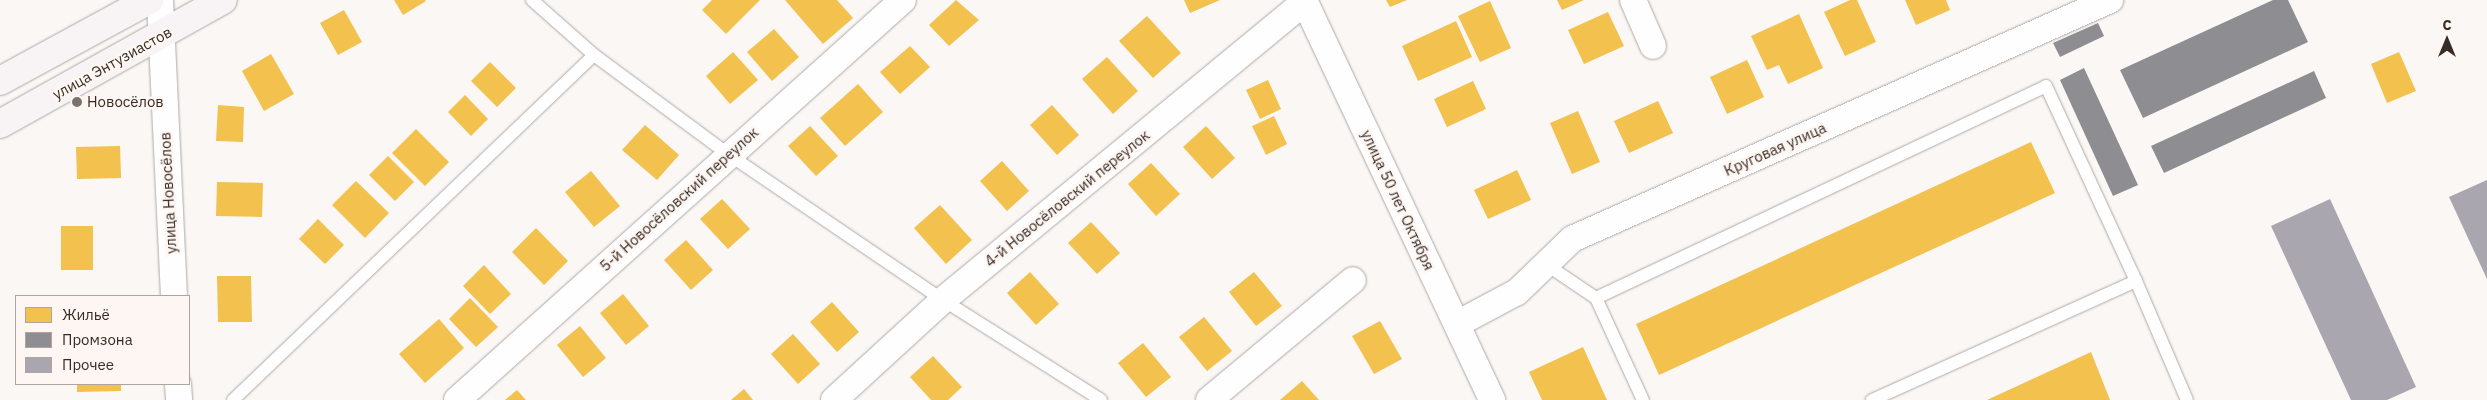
<!DOCTYPE html>
<meta charset="utf-8">
<style>
body{margin:0}
#map{position:relative;width:2487px;height:400px;overflow:hidden;background:#faf7f5;font-family:"IBM Plex Sans",sans-serif}
div>[style]{position:absolute}
.homes>*{inset:0;background:#f2c14e}
.industry>*{inset:0;background:#8d8d92}
.building>*{inset:0;background:#aaa6b0}
.roads{filter:drop-shadow(0 0 1px #b0a9a5) drop-shadow(0 0 1px #b0a9a5)}
.service>*{height:12px;margin:-6px;padding:0 6px;transform-origin:6px;border-radius:6px;background:#fefefe}
.minor>*{height:26px;margin:-13px;padding:0 13px;transform-origin:13px;border-radius:13px;background:#fefefe}
.secondary>*{height:28px;margin:-14px;padding:0 14px;transform-origin:14px;border-radius:14px;background:#f8f4f5}
.dots>*{width:14px;height:14px;translate:-50% -50%;box-sizing:border-box;border:2px solid #fdf6f2;border-radius:50%}
span{translate:-50% -50%;white-space:nowrap;text-align:center;line-height:1.15;-webkit-text-stroke:5px #fdf6f2;paint-order:stroke}
.street-label{font-size:15px;color:#382b24}
.poi-label{font-size:15px;color:#382b24}
.left{translate:0 -50%;text-align:left}
.legend{position:absolute;left:15px;top:295px;width:175px;height:90px;box-sizing:border-box;background:#fdf6f2;border:1px solid #aea5a0;margin:0;padding:6px 9px;list-style:none;font-size:15px;color:#382b24}
.legend li{display:flex;align-items:center;gap:10px;height:25px}
.legend b{width:25px;border:1px solid #aea5a0}
.north{position:absolute;left:2422px;top:15px;width:50px;height:50px;-webkit-text-stroke:4px #fdf6f2;paint-order:stroke;rotate:0deg;font-size:14px;font-weight:700;line-height:20px;text-align:center;color:#382b24}
.north::after{content:'';display:block;margin:auto;width:18px;height:22px;background:#382b24;clip-path:polygon(50% 0,100% 100%,50% 72%,0 100%)}
</style>
<div id="map">
<div class="homes">
<i style="clip-path:polygon(394px 0,425px 0,426px 1px,403px 15px)"></i>
<i style="clip-path:polygon(712px 0,760px 0,726px 34px,702px 10px)"></i>
<i style="clip-path:polygon(785px 0,837px 0,853px 18px,823px 44px)"></i>
<i style="clip-path:polygon(956px 0,979px 20px,949px 46px,929px 25px)"></i>
<i style="clip-path:polygon(1184px 0,1220px 0,1190px 13px)"></i>
<i style="clip-path:polygon(1386px 0,1407px 0,1390px 7px)"></i>
<i style="clip-path:polygon(1557px 0,1584px 0,1562px 10px)"></i>
<i style="clip-path:polygon(1850px 0,1857px 0,1876px 42px,1845px 56px,1824px 12px)"></i>
<i style="clip-path:polygon(1905px 0,1946px 0,1950px 10px,1916px 25px)"></i>
<i style="clip-path:polygon(1490px 1px,1511px 48px,1480px 62px,1458px 16px)"></i>
<i style="clip-path:polygon(344px 10px,362px 42px,338px 55px,320px 23px)"></i>
<i style="clip-path:polygon(1608px 12px,1624px 46px,1584px 64px,1568px 30px)"></i>
<i style="clip-path:polygon(1799px 14px,1823px 68px,1788px 84px,1779px 65px,1767px 70px,1751px 36px)"></i>
<i style="clip-path:polygon(1147px 16px,1181px 53px,1153px 78px,1119px 41px)"></i>
<i style="clip-path:polygon(1456px 21px,1472px 57px,1418px 81px,1402px 46px)"></i>
<i style="clip-path:polygon(774px 29px,799px 57px,772px 81px,747px 52px)"></i>
<i style="clip-path:polygon(910px 46px,930px 67px,900px 94px,880px 72px)"></i>
<i style="clip-path:polygon(733px 52px,758px 80px,730px 104px,706px 76px)"></i>
<i style="clip-path:polygon(2399px 52px,2416px 91px,2387px 103px,2371px 64px)"></i>
<i style="clip-path:polygon(271px 54px,294px 94px,264px 111px,242px 71px)"></i>
<i style="clip-path:polygon(1107px 57px,1138px 91px,1113px 114px,1082px 79px)"></i>
<i style="clip-path:polygon(1747px 60px,1764px 97px,1727px 114px,1710px 77px)"></i>
<i style="clip-path:polygon(490px 62px,516px 88px,497px 107px,471px 81px)"></i>
<i style="clip-path:polygon(1268px 80px,1281px 109px,1260px 119px,1246px 90px)"></i>
<i style="clip-path:polygon(1473px 81px,1486px 109px,1447px 127px,1434px 99px)"></i>
<i style="clip-path:polygon(858px 84px,883px 112px,845px 146px,820px 118px)"></i>
<i style="clip-path:polygon(465px 95px,488px 119px,471px 136px,448px 112px)"></i>
<i style="clip-path:polygon(1658px 101px,1673px 133px,1629px 153px,1614px 121px)"></i>
<i style="clip-path:polygon(218px 105px,244px 107px,243px 142px,216px 141px)"></i>
<i style="clip-path:polygon(1052px 105px,1079px 135px,1057px 155px,1030px 125px)"></i>
<i style="clip-path:polygon(1578px 111px,1600px 162px,1572px 174px,1550px 123px)"></i>
<i style="clip-path:polygon(1274px 116px,1287px 144px,1266px 155px,1252px 126px)"></i>
<i style="clip-path:polygon(645px 125px,679px 155px,657px 180px,622px 150px)"></i>
<i style="clip-path:polygon(810px 126px,838px 156px,816px 176px,788px 146px)"></i>
<i style="clip-path:polygon(1206px 126px,1235px 158px,1212px 179px,1183px 147px)"></i>
<i style="clip-path:polygon(416px 129px,449px 162px,425px 186px,392px 153px)"></i>
<i style="clip-path:polygon(2031px 142px,2055px 193px,1659px 375px,1636px 324px)"></i>
<i style="clip-path:polygon(120px 146px,121px 178px,77px 179px,76px 147px)"></i>
<i style="clip-path:polygon(388px 156px,414px 182px,395px 201px,369px 175px)"></i>
<i style="clip-path:polygon(1002px 161px,1029px 191px,1007px 211px,980px 181px)"></i>
<i style="clip-path:polygon(1151px 163px,1180px 194px,1156px 216px,1128px 184px)"></i>
<i style="clip-path:polygon(1517px 170px,1531px 200px,1488px 219px,1474px 190px)"></i>
<i style="clip-path:polygon(591px 171px,620px 206px,594px 227px,565px 192px)"></i>
<i style="clip-path:polygon(356px 181px,389px 213px,365px 238px,332px 205px)"></i>
<i style="clip-path:polygon(217px 182px,263px 183px,262px 217px,216px 216px)"></i>
<i style="clip-path:polygon(722px 199px,750px 229px,728px 249px,700px 219px)"></i>
<i style="clip-path:polygon(940px 205px,972px 240px,946px 264px,914px 228px)"></i>
<i style="clip-path:polygon(318px 219px,344px 245px,325px 264px,299px 239px)"></i>
<i style="clip-path:polygon(1091px 222px,1120px 253px,1097px 274px,1068px 243px)"></i>
<i style="clip-path:polygon(61px 226px,93px 226px,93px 270px,61px 270px)"></i>
<i style="clip-path:polygon(536px 228px,568px 261px,544px 285px,512px 252px)"></i>
<i style="clip-path:polygon(686px 240px,713px 270px,691px 290px,664px 260px)"></i>
<i style="clip-path:polygon(484px 265px,511px 294px,490px 314px,463px 286px)"></i>
<i style="clip-path:polygon(1030px 272px,1059px 304px,1036px 325px,1007px 293px)"></i>
<i style="clip-path:polygon(1254px 272px,1282px 306px,1256px 326px,1229px 292px)"></i>
<i style="clip-path:polygon(217px 276px,251px 276px,252px 322px,218px 322px)"></i>
<i style="clip-path:polygon(623px 294px,649px 326px,626px 345px,600px 313px)"></i>
<i style="clip-path:polygon(470px 298px,498px 327px,476px 347px,449px 319px)"></i>
<i style="clip-path:polygon(832px 302px,859px 332px,837px 352px,810px 322px)"></i>
<i style="clip-path:polygon(1204px 317px,1232px 351px,1207px 371px,1179px 337px)"></i>
<i style="clip-path:polygon(439px 319px,464px 348px,425px 383px,399px 354px)"></i>
<i style="clip-path:polygon(1380px 321px,1402px 359px,1374px 374px,1352px 336px)"></i>
<i style="clip-path:polygon(580px 326px,606px 358px,583px 377px,557px 345px)"></i>
<i style="clip-path:polygon(793px 334px,820px 364px,798px 384px,771px 354px)"></i>
<i style="clip-path:polygon(1143px 343px,1171px 377px,1146px 397px,1118px 363px)"></i>
<i style="clip-path:polygon(1583px 347px,1607px 400px,1542px 400px,1529px 372px)"></i>
<i style="clip-path:polygon(2091px 352px,2110px 400px,1987px 400px)"></i>
<i style="clip-path:polygon(933px 356px,962px 387px,948px 400px,931px 400px,910px 377px)"></i>
<i style="clip-path:polygon(1302px 381px,1319px 400px,1280px 400px)"></i>
<i style="clip-path:polygon(77px 384px,121px 384px,121px 391px,77px 392px)"></i>
<i style="clip-path:polygon(744px 389px,753px 400px,731px 400px)"></i>
<i style="clip-path:polygon(517px 390px,526px 400px,505px 400px)"></i>
</div>
<div class="industry">
<i style="clip-path:polygon(2273px 0,2288px 0,2308px 42px,2143px 118px,2120px 70px)"></i>
<i style="clip-path:polygon(2098px 23px,2104px 36px,2060px 57px,2053px 43px)"></i>
<i style="clip-path:polygon(2084px 68px,2138px 185px,2113px 196px,2060px 80px)"></i>
<i style="clip-path:polygon(2314px 71px,2326px 98px,2164px 173px,2151px 146px)"></i>
</div>
<div class="building">
<i style="clip-path:polygon(2487px 180px,2487px 279px,2449px 197px)"></i>
<i style="clip-path:polygon(2330px 199px,2416px 387px,2387px 400px,2351px 400px,2271px 226px)"></i>
</div>
<div class="roads">
<div class="service">
<i style="left:532px;top:0;width:83px;rotate:41.6deg"></i>
<i style="left:594px;top:55px;width:167px;rotate:36.5deg"></i>
<i style="left:728px;top:154px;width:260px;rotate:34.2deg"></i>
<i style="left:943px;top:300px;width:187px;rotate:32.3deg"></i>
<i style="left:1547px;top:265px;width:59px;rotate:34deg"></i>
<i style="left:1596px;top:298px;width:112px;rotate:65.3deg"></i>
<i style="left:2136px;top:281px;width:129px;rotate:66.8deg"></i>
<i style="left:1596px;top:298px;width:497px;rotate:-25.2deg"></i>
<i style="left:2046px;top:86px;width:215px;rotate:65.2deg"></i>
<i style="left:2136px;top:281px;width:290px;rotate:155.7deg"></i>
<i style="left:233px;top:400px;width:499px;rotate:-43.7deg"></i>
</div>
<div class="minor">
<i style="left:160px;top:0;width:296px;rotate:87.3deg"></i>
<i style="left:1304px;top:0;width:442px;rotate:64.8deg"></i>
<i style="left:1633px;top:0;width:50px;rotate:66.5deg"></i>
<i style="left:1457px;top:324px;width:68px;rotate:-28.1deg"></i>
<i style="left:1517px;top:292px;width:76px;rotate:-43.9deg"></i>
<i style="left:1572px;top:239px;width:589px;rotate:-23.95deg"></i>
<i style="left:178px;top:384px;width:16px;rotate:86deg"></i>
<i style="left:457px;top:400px;width:599px;rotate:-41.89deg"></i>
<i style="left:834px;top:400px;width:148px;rotate:-42.5deg"></i>
<i style="left:943px;top:300px;width:469px;rotate:-39.5deg"></i>
<i style="left:1209px;top:400px;width:187px;rotate:-39.8deg"></i>
</div>
<div class="secondary">
<i style="left:0;top:81px;width:170px;rotate:-28.5deg"></i>
<i style="left:0;top:124px;width:255px;rotate:-29.1deg"></i>
</div>
</div>
<div class="dots">
<i style="left:77px;top:102px;background:#7c726d"></i>
</div>
<div class="street-label">
<span style="left:112px;top:63px;rotate:-29deg">улица Энтузиастов</span>
<span style="left:1775px;top:149px;rotate:-24deg">Круговая улица</span>
<span style="left:168px;top:193px;rotate:-93deg">улица Новосёлов</span>
<span style="left:1067px;top:198px;rotate:-39deg">4-й Новосёловский переулок</span>
<span style="left:679px;top:199px;rotate:-42deg">5-й Новосёловский переулок</span>
<span style="left:1398px;top:200px;rotate:65deg">улица 50 лет Октября</span>
</div>
<div class="poi-label">
<span class="left" style="left:87px;top:102px">Новосёлов</span>
</div>
<ul class="legend">
<li><b style="height:14px;background:#f2c14e"></b>Жильё</li>
<li><b style="height:14px;background:#8d8d92"></b>Промзона</li>
<li><b style="height:14px;background:#aaa6b0"></b>Прочее</li>
</ul>
<div class="north">С</div>
</div>
